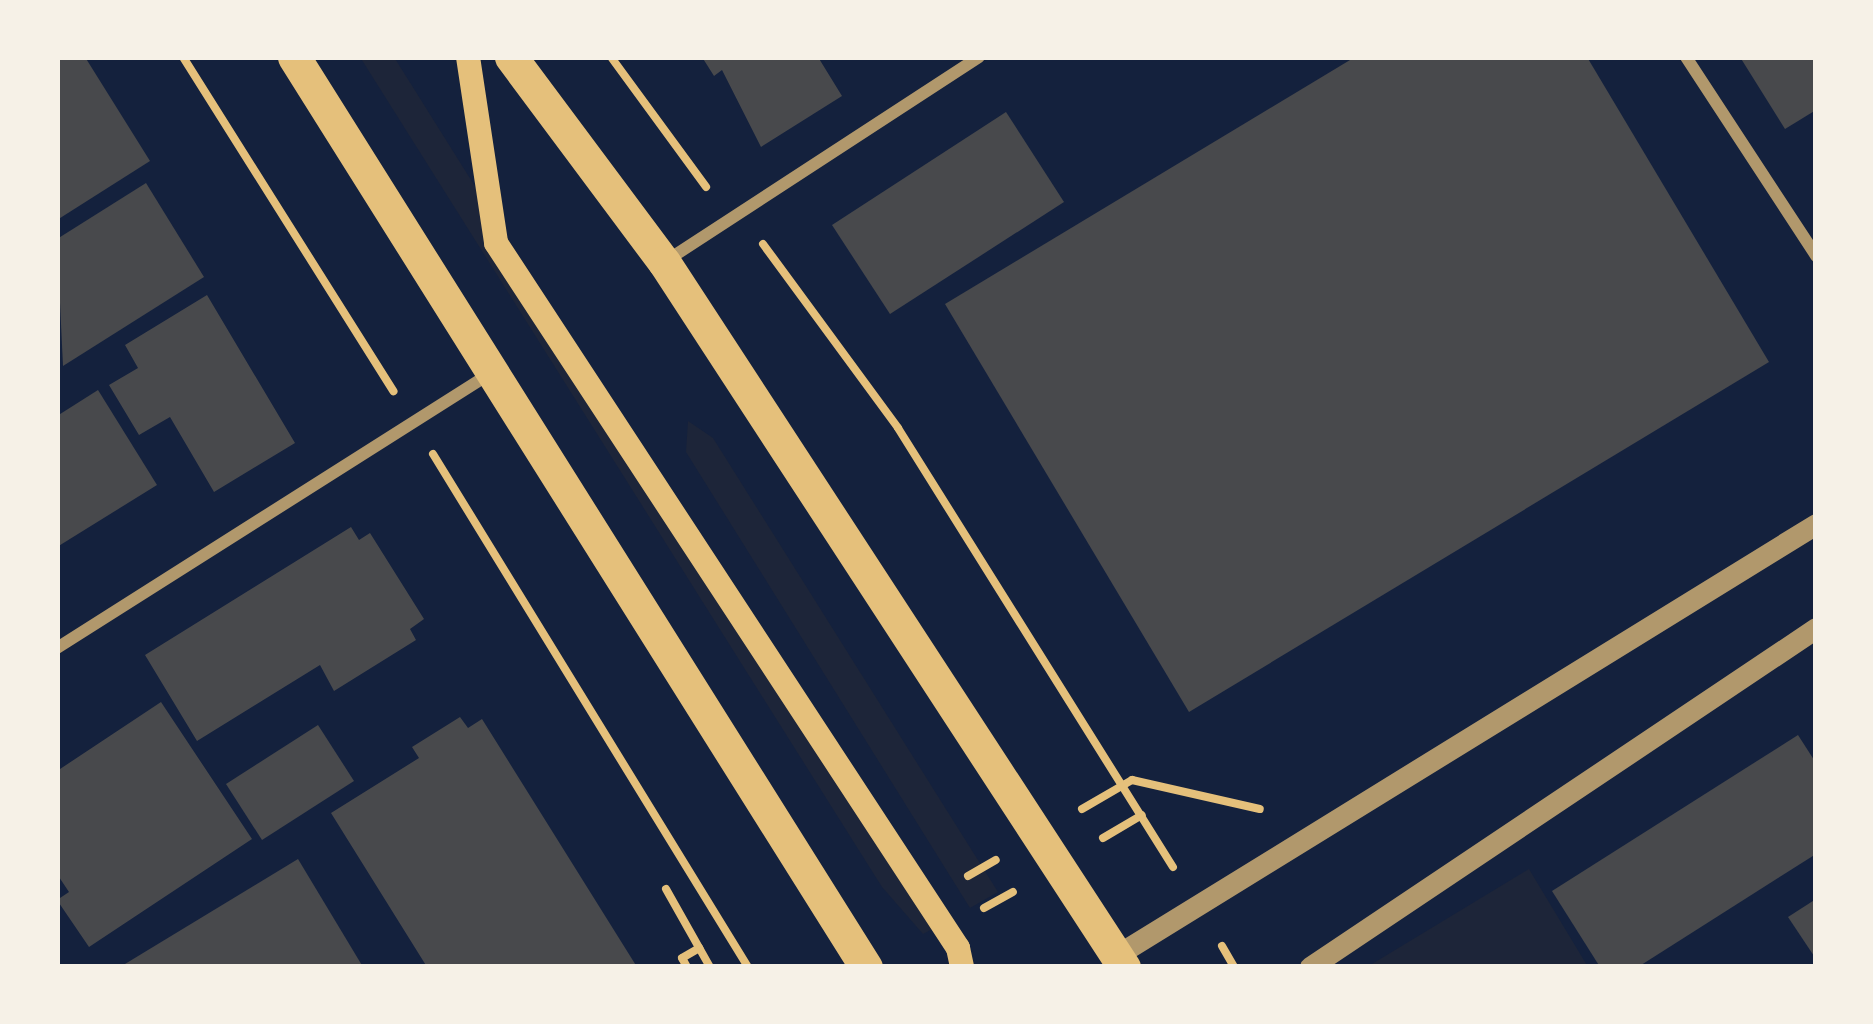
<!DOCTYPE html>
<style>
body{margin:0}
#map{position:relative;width:1873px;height:1024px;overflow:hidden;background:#14213d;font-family:"Noto Serif",serif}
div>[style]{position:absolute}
.green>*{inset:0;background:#1d2539}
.building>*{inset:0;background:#48494c}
.path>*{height:8px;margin:-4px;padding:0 4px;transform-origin:4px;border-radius:4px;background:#e5c07b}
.minor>*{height:12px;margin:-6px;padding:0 6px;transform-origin:6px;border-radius:6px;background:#b1986c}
.tertiary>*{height:21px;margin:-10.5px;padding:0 10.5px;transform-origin:10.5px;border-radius:10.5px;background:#b1986c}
.secondary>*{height:24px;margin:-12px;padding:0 12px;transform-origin:12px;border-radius:12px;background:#e5c07b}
.trunk>*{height:33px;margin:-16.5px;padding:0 16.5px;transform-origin:16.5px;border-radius:16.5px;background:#e5c07b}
span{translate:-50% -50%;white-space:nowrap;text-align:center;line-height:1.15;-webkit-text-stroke:9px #f6f1e7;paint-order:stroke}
.frame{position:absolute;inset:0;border:60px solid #f6f1e7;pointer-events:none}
</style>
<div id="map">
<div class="green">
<i style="clip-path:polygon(360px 57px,394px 57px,938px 926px,923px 934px,882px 887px)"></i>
<i style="clip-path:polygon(688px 421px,713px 438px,998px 892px,970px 908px,686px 452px)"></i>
<i style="clip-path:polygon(1529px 869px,1588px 967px,1367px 967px)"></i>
</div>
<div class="building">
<i style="clip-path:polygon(57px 57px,85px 57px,150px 161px,57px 220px)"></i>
<i style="clip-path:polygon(702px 57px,818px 57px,842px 96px,761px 147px,722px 70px,714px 76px)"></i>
<i style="clip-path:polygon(1355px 57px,1587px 57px,1769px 362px,1189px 712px,945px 304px)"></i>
<i style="clip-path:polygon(1740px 57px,1816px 57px,1816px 110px,1785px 129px)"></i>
<i style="clip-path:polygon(1006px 112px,1064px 202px,890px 314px,832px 225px)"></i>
<i style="clip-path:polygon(146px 183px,204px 277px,63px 366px,57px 239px)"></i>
<i style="clip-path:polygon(207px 295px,295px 443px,214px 492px,170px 417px,139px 435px,109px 385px,138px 368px,125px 345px)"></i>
<i style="clip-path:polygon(98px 390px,157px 485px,57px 547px,57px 416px)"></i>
<i style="clip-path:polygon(351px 527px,359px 540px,370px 533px,424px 619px,410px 629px,416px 640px,334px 691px,320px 665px,197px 741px,145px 655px)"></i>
<i style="clip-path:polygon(161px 702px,252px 839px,89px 947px,57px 900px,69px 892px,57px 874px,57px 771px)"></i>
<i style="clip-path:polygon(460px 717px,468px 728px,482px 719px,637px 967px,427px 967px,331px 813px,419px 758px,412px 747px)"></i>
<i style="clip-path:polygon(318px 725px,354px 781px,262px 840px,226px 784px)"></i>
<i style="clip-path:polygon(1798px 735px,1816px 763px,1816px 854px,1638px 967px,1600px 967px,1552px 891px)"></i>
<i style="clip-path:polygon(298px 859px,363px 967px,120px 967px)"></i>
<i style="clip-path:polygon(1816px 899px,1816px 959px,1788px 917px)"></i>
</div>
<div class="path">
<i style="left:183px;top:57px;width:395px;rotate:57.8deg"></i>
<i style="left:611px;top:57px;width:161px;rotate:53.8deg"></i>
<i style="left:763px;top:244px;width:228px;rotate:53.7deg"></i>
<i style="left:898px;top:428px;width:518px;rotate:57.94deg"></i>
<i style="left:433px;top:454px;width:602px;rotate:58.45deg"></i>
<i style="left:1082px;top:809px;width:58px;rotate:-30.1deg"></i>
<i style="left:1132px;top:780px;width:131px;rotate:12.8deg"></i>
<i style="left:1103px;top:838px;width:45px;rotate:-30.5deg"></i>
<i style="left:968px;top:876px;width:32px;rotate:-30deg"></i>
<i style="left:666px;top:889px;width:90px;rotate:60.6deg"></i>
<i style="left:984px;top:908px;width:33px;rotate:-29deg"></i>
<i style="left:1222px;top:946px;width:24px;rotate:60deg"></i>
<i style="left:687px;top:967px;width:10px;rotate:-119deg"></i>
<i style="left:682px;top:958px;width:20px;rotate:-30deg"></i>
</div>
<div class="minor">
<i style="left:1686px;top:57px;width:238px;rotate:56.8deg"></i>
<i style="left:669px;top:259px;width:370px;rotate:-33.1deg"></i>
<i style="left:57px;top:648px;width:514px;rotate:-32.36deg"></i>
</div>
<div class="tertiary">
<i style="left:1117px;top:955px;width:821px;rotate:-31.66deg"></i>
<i style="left:1310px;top:967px;width:609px;rotate:-33.82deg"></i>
</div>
<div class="secondary">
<i style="left:468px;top:57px;width:188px;rotate:81.4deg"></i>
<i style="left:496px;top:243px;width:843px;rotate:56.76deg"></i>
<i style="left:958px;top:948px;width:19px;rotate:78deg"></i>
</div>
<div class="trunk">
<i style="left:294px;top:57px;width:1075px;rotate:57.85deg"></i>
<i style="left:511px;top:57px;width:256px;rotate:53.3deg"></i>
<i style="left:664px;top:262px;width:842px;rotate:56.88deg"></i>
</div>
<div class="frame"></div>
</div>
